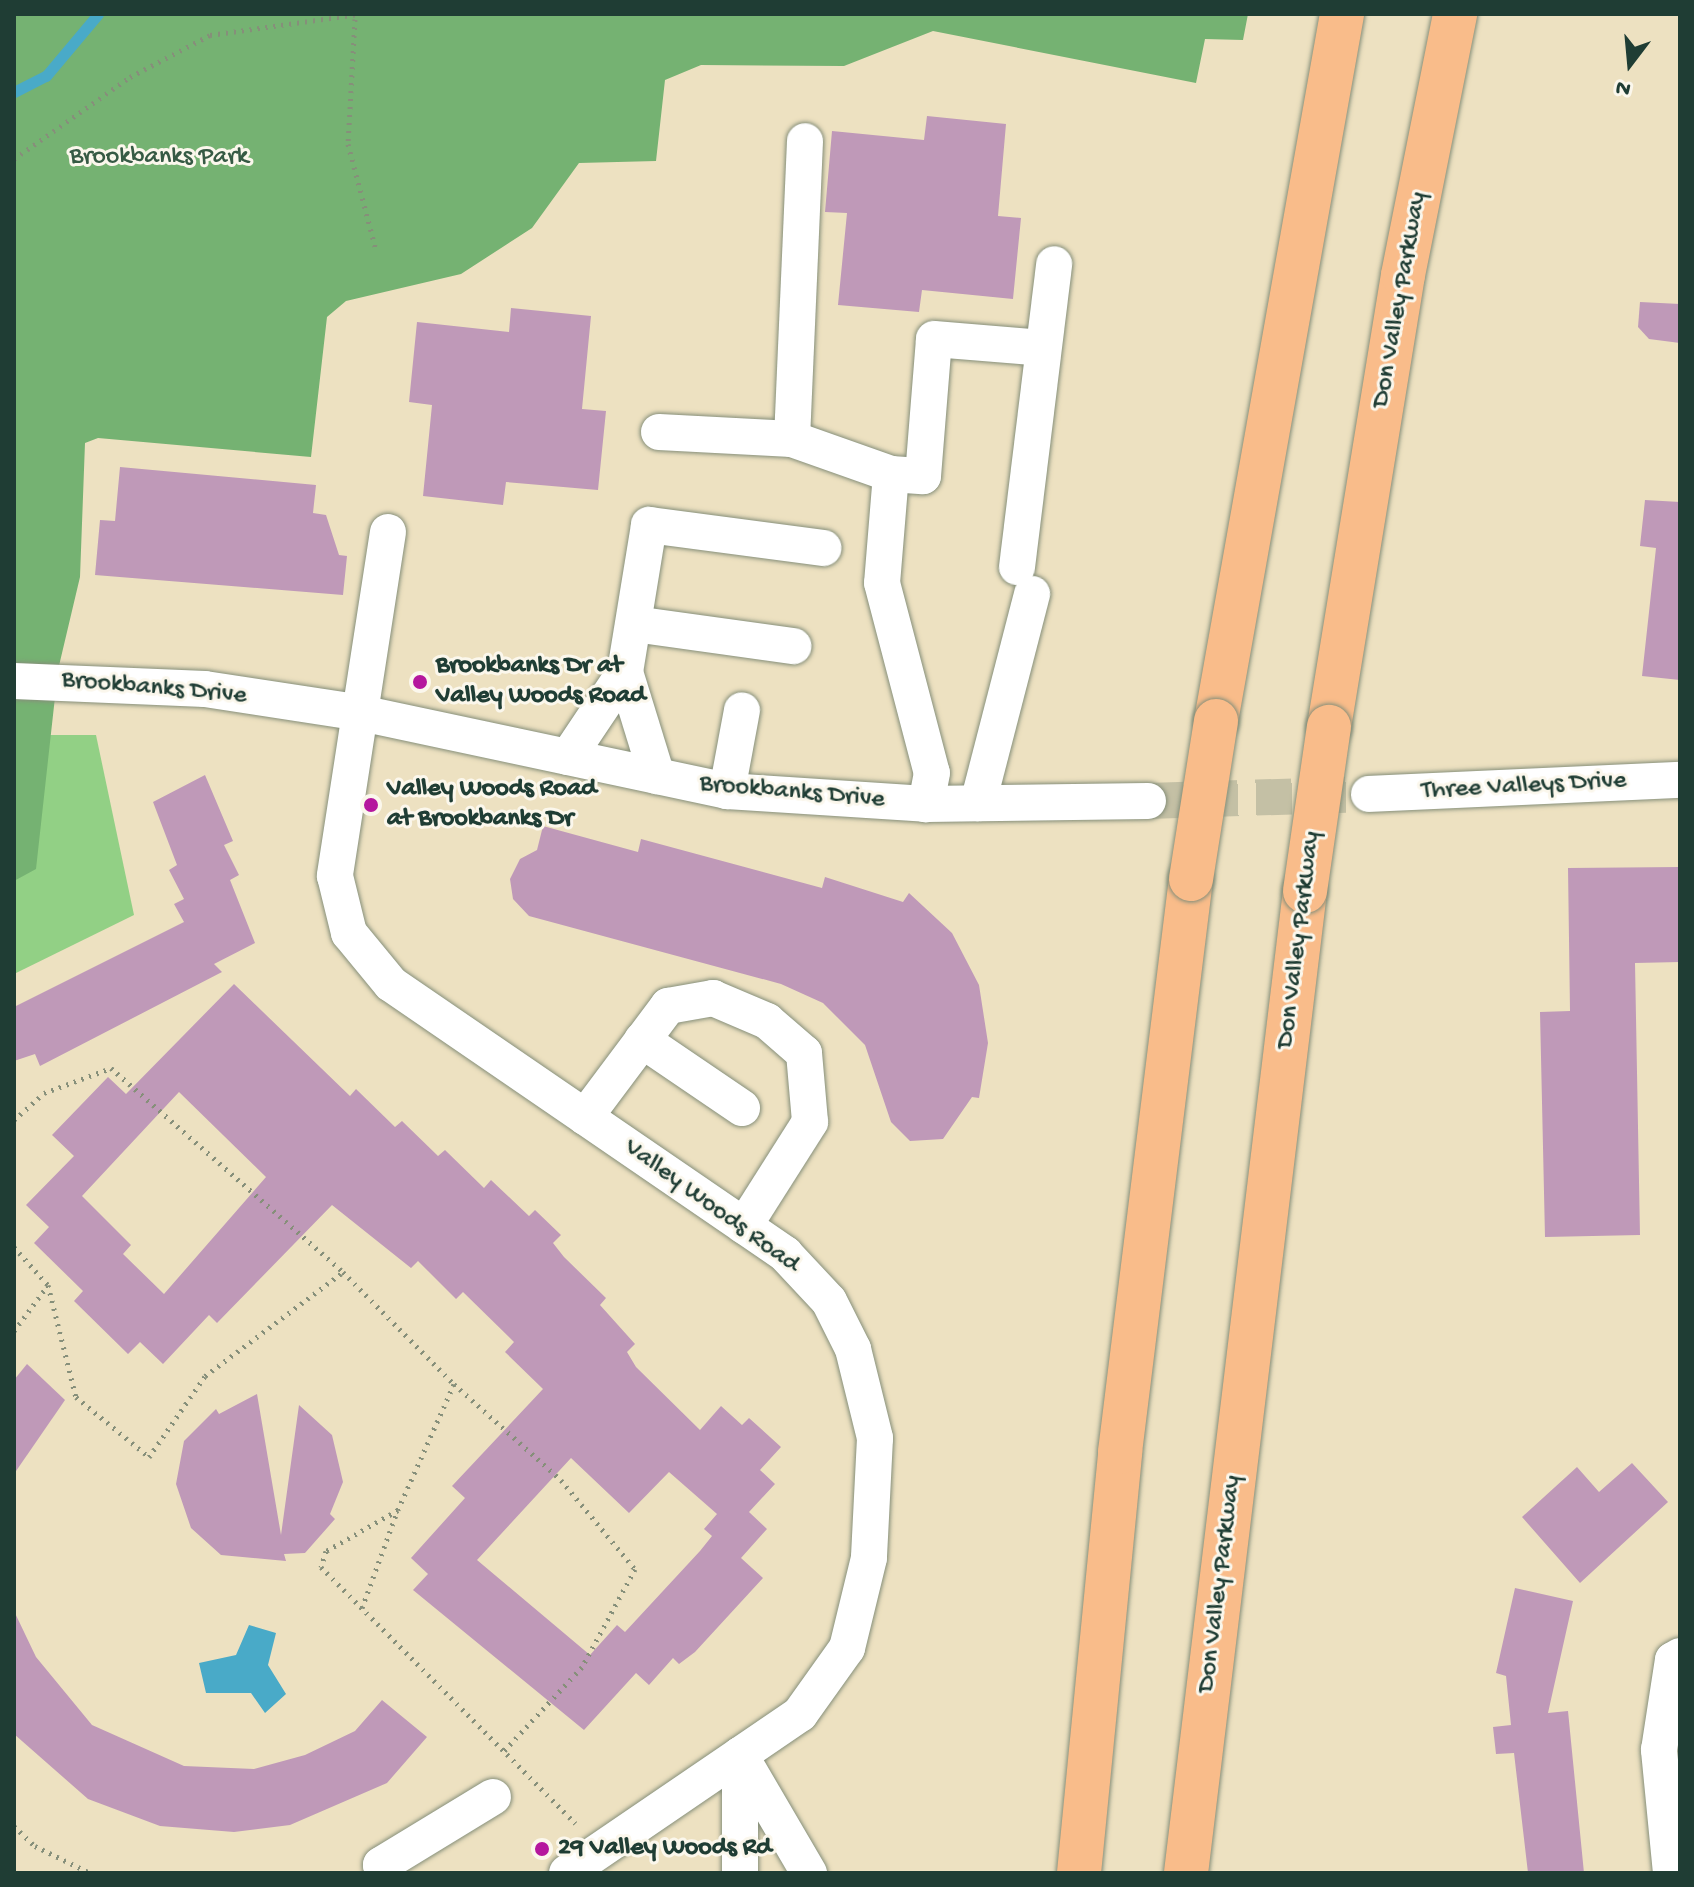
<!DOCTYPE html>
<style>
body{margin:0}
#map{position:relative;width:1694px;height:1887px;overflow:hidden;background:#ede1c1;font-family:"Gochi Hand",sans-serif}
div>[style]{position:absolute}
.green>*{inset:0;background:#92d085}
.forest>*{inset:0;background:#75b272}
.water>*{inset:0;background:#49aac8}
.stream>*{height:11px;margin:-5.5px;padding:0 5.5px;transform-origin:5.5px;border-radius:5.5px;background:#49aac8}
.building>*{inset:0;background:#bf99b8}
.minor-tunnel>*{height:36px;margin-top:-18px;transform-origin:0;background:repeating-linear-gradient(90deg,#c4c0a5 0 36px,transparent 0 54px)}
.path>*{height:5px;margin-top:-2.5px;transform-origin:0;background:repeating-linear-gradient(90deg,#868f7a 0 2px,transparent 0 8px)}
.roads{filter:drop-shadow(0 0 2px #868f7a) drop-shadow(0 0 2px #868f7a)}
.minor>*{height:36px;margin:-18px;padding:0 18px;transform-origin:18px;border-radius:18px;background:#fff}
.highway>*{height:44px;margin:-22px;padding:0 22px;transform-origin:22px;border-radius:22px;background:#f9bc8a}
.bridges{filter:drop-shadow(0 0 2px #868f7a) drop-shadow(0 0 2px #868f7a)}
.highway-bridge>*{height:44px;margin:-22px;padding:0 22px;transform-origin:22px;border-radius:22px;background:#f9bc8a}
.dots>*{width:22px;height:22px;translate:-50% -50%;box-sizing:border-box;border:4px solid #fbf7ec;border-radius:50%}
span{translate:-50% -50%;white-space:nowrap;text-align:center;line-height:1.15;-webkit-text-stroke:6px #fbf7ec;paint-order:stroke}
.park-label{font-size:26px;color:#365a44}
.street-label{font-size:26px;color:#1f3d34}
.poi-label{font-size:26px;color:#1f3d34;font-weight:700}
.left{translate:0 -50%;text-align:left}
.frame{position:absolute;inset:0;border:16px solid #1f3d34;pointer-events:none}
.north{position:absolute;left:1590px;top:24px;width:80px;height:80px;-webkit-text-stroke:6px #fbf7ec;paint-order:stroke;rotate:196deg;font-size:22px;font-weight:700;line-height:32px;text-align:center;color:#1f3d34}
.north::after{content:'';display:block;margin:auto;width:28px;height:36px;background:#1f3d34;clip-path:polygon(50% 0,100% 100%,50% 72%,0 100%)}
</style>
<div id="map">
<div class="green">
<i style="clip-path:polygon(14px 735px,96px 735px,134px 915px,14px 974px)"></i>
</div>
<div class="forest">
<i style="clip-path:polygon(14px 14px,1248px 14px,1243px 40px,1205px 39px,1196px 83px,933px 31px,844px 66px,701px 65px,665px 80px,656px 161px,579px 163px,532px 228px,461px 274px,346px 301px,327px 317px,311px 457px,98px 438px,85px 443px,80px 577px,58px 670px,36px 869px,14px 881px)"></i>
</div>
<div class="water">
<i style="clip-path:polygon(249px 1625px,276px 1633px,268px 1665px,286px 1694px,265px 1713px,251px 1693px,206px 1693px,199px 1663px,236px 1655px)"></i>
</div>
<div class="stream">
<i style="left:14px;top:92px;width:36px;rotate:-27deg"></i>
<i style="left:46px;top:76px;width:81px;rotate:-50deg"></i>
</div>
<div class="building">
<i style="clip-path:polygon(927px 116px,1006px 124px,998px 216px,1021px 218px,1013px 299px,922px 290px,919px 312px,838px 305px,847px 213px,825px 212px,832px 131px,924px 140px)"></i>
<i style="clip-path:polygon(1640px 302px,1680px 304px,1680px 343px,1649px 339px,1638px 327px)"></i>
<i style="clip-path:polygon(511px 308px,591px 316px,582px 409px,606px 411px,598px 490px,506px 482px,503px 505px,423px 496px,432px 405px,409px 402px,417px 322px,509px 332px)"></i>
<i style="clip-path:polygon(120px 467px,316px 485px,313px 513px,326px 515px,339px 555px,347px 556px,343px 595px,95px 575px,100px 520px,115px 521px)"></i>
<i style="clip-path:polygon(1645px 500px,1680px 502px,1680px 680px,1642px 676px,1656px 548px,1640px 546px)"></i>
<i style="clip-path:polygon(205px 775px,233px 841px,224px 845px,239px 875px,230px 880px,255px 943px,214px 964px,222px 972px,40px 1066px,35px 1054px,14px 1061px,14px 1007px,184px 922px,174px 904px,184px 899px,169px 870px,177px 865px,153px 802px)"></i>
<i style="clip-path:polygon(543px 826px,638px 852px,641px 839px,822px 888px,825px 877px,903px 902px,909px 893px,952px 933px,979px 985px,988px 1043px,979px 1098px,972px 1097px,943px 1139px,910px 1141px,891px 1122px,865px 1045px,823px 1003px,781px 984px,529px 916px,513px 899px,510px 879px,520px 859px,537px 850px)"></i>
<i style="clip-path:polygon(1680px 867px,1680px 962px,1635px 963px,1640px 1235px,1545px 1237px,1540px 1012px,1570px 1011px,1568px 868px)"></i>
<i style="clip-path:polygon(evenodd,234px 984px,350px 1096px,356px 1089px,395px 1127px,402px 1121px,438px 1156px,445px 1150px,484px 1188px,491px 1180px,529px 1216px,535px 1210px,561px 1235px,553px 1243px,564px 1257px,606px 1298px,600px 1305px,635px 1344px,627px 1352px,636px 1367px,700px 1430px,721px 1406px,742px 1425px,749px 1418px,781px 1447px,760px 1470px,775px 1484px,749px 1512px,767px 1529px,741px 1558px,763px 1578px,695px 1652px,679px 1664px,673px 1658px,649px 1685px,636px 1673px,584px 1730px,413px 1590px,428px 1574px,411px 1558px,465px 1498px,452px 1486px,543px 1389px,505px 1352px,514px 1342px,463px 1292px,456px 1299px,418px 1261px,411px 1268px,332px 1205px,217px 1323px,209px 1315px,163px 1364px,140px 1342px,128px 1354px,74px 1301px,83px 1291px,34px 1243px,49px 1227px,26px 1205px,74px 1156px,52px 1135px,108px 1077px,126px 1094px,234px 984px,179px 1092px,266px 1177px,164px 1294px,123px 1254px,131px 1245px,82px 1196px,179px 1092px,234px 984px,571px 1458px,629px 1513px,669px 1472px,717px 1514px,704px 1529px,712px 1536px,700px 1551px,625px 1632px,617px 1625px,590px 1655px,477px 1560px,571px 1458px)"></i>
<i style="clip-path:polygon(27px 1364px,65px 1400px,14px 1474px,14px 1380px)"></i>
<i style="clip-path:polygon(257px 1394px,281px 1535px,299px 1405px,332px 1435px,343px 1482px,330px 1514px,335px 1519px,305px 1553px,284px 1554px,286px 1561px,221px 1555px,191px 1528px,176px 1484px,184px 1441px,216px 1409px,219px 1414px)"></i>
<i style="clip-path:polygon(1632px 1463px,1668px 1502px,1580px 1583px,1522px 1517px,1577px 1467px,1599px 1492px)"></i>
<i style="clip-path:polygon(1515px 1588px,1573px 1601px,1548px 1713px,1568px 1711px,1584px 1873px,1528px 1873px,1514px 1753px,1496px 1754px,1493px 1727px,1511px 1725px,1506px 1676px,1496px 1673px)"></i>
<i style="clip-path:polygon(14px 1611px,36px 1657px,92px 1725px,184px 1766px,254px 1769px,305px 1755px,355px 1731px,382px 1700px,427px 1737px,387px 1783px,290px 1825px,234px 1832px,160px 1826px,88px 1799px,14px 1734px)"></i>
</div>
<div class="minor-tunnel">
<i style="left:1148px;top:801px;width:221px;rotate:-1.8deg"></i>
</div>
<div class="path">
<i style="left:355px;top:19px;width:125px;rotate:93.2deg"></i>
<i style="left:348px;top:144px;width:110px;rotate:75.2deg"></i>
<i style="left:14px;top:159px;width:142px;rotate:-35.3deg"></i>
<i style="left:130px;top:77px;width:90px;rotate:-27.7deg"></i>
<i style="left:210px;top:35px;width:150px;rotate:-8deg"></i>
<i style="left:14px;top:1120px;width:40px;rotate:-42deg"></i>
<i style="left:44px;top:1093px;width:72px;rotate:-20.5deg"></i>
<i style="left:111px;top:1068px;width:309px;rotate:41.3deg"></i>
<i style="left:343px;top:1272px;width:158px;rotate:45.3deg"></i>
<i style="left:454px;top:1384px;width:138px;rotate:114deg"></i>
<i style="left:398px;top:1510px;width:83px;rotate:150.3deg"></i>
<i style="left:326px;top:1551px;width:17px;rotate:107deg"></i>
<i style="left:321px;top:1567px;width:361px;rotate:45.2deg"></i>
<i style="left:14px;top:1247px;width:51px;rotate:48.2deg"></i>
<i style="left:48px;top:1285px;width:115px;rotate:76deg"></i>
<i style="left:76px;top:1397px;width:94px;rotate:39.4deg"></i>
<i style="left:149px;top:1457px;width:98px;rotate:-55.3deg"></i>
<i style="left:205px;top:1376px;width:173px;rotate:-37deg"></i>
<i style="left:14px;top:1331px;width:57px;rotate:-53.5deg"></i>
<i style="left:454px;top:1384px;width:144px;rotate:41.9deg"></i>
<i style="left:561px;top:1480px;width:116px;rotate:50.3deg"></i>
<i style="left:635px;top:1569px;width:111px;rotate:118.4deg"></i>
<i style="left:582px;top:1667px;width:115px;rotate:132.9deg"></i>
<i style="left:362px;top:1608px;width:102px;rotate:-70deg"></i>
<i style="left:14px;top:1826px;width:29px;rotate:44deg"></i>
<i style="left:35px;top:1846px;width:61px;rotate:26.1deg"></i>
</div>
<div class="roads">
<div class="minor">
<i style="left:659px;top:432px;width:133px;rotate:3deg"></i>
<i style="left:792px;top:439px;width:105px;rotate:19.5deg"></i>
<i style="left:891px;top:474px;width:109px;rotate:94.7deg"></i>
<i style="left:882px;top:583px;width:196px;rotate:75.3deg"></i>
<i style="left:932px;top:773px;width:32px;rotate:101deg"></i>
<i style="left:792px;top:439px;width:298px;rotate:-87.5deg"></i>
<i style="left:891px;top:474px;width:32px;rotate:4deg"></i>
<i style="left:923px;top:476px;width:137px;rotate:-85.4deg"></i>
<i style="left:934px;top:339px;width:109px;rotate:4.7deg"></i>
<i style="left:388px;top:532px;width:348px;rotate:98.8deg"></i>
<i style="left:335px;top:876px;width:59px;rotate:76.2deg"></i>
<i style="left:349px;top:933px;width:66px;rotate:50.5deg"></i>
<i style="left:391px;top:984px;width:478px;rotate:34.4deg"></i>
<i style="left:785px;top:1254px;width:64px;rotate:46.9deg"></i>
<i style="left:829px;top:1301px;width:54px;rotate:63.4deg"></i>
<i style="left:853px;top:1349px;width:92px;rotate:76.1deg"></i>
<i style="left:875px;top:1438px;width:120px;rotate:92.9deg"></i>
<i style="left:869px;top:1558px;width:93px;rotate:103.7deg"></i>
<i style="left:847px;top:1648px;width:81px;rotate:125.5deg"></i>
<i style="left:800px;top:1714px;width:282px;rotate:145.7deg"></i>
<i style="left:1017px;top:567px;width:305px;rotate:-83deg"></i>
<i style="left:634px;top:624px;width:161px;rotate:7.9deg"></i>
<i style="left:625px;top:672px;width:109px;rotate:72.9deg"></i>
<i style="left:14px;top:681px;width:191px;rotate:2.4deg"></i>
<i style="left:205px;top:689px;width:153px;rotate:8.7deg"></i>
<i style="left:356px;top:712px;width:379px;rotate:12deg"></i>
<i style="left:727px;top:791px;width:199px;rotate:3.7deg"></i>
<i style="left:926px;top:804px;width:222px;rotate:-0.8deg"></i>
<i style="left:568px;top:757px;width:102px;rotate:-56.2deg"></i>
<i style="left:625px;top:672px;width:149px;rotate:-80.7deg"></i>
<i style="left:649px;top:525px;width:176px;rotate:7.5deg"></i>
<i style="left:727px;top:791px;width:82px;rotate:-79.5deg"></i>
<i style="left:1369px;top:794px;width:311px;rotate:-2.6deg"></i>
<i style="left:978px;top:803px;width:216px;rotate:-75.5deg"></i>
<i style="left:642px;top:1040px;width:121px;rotate:34.2deg"></i>
<i style="left:585px;top:1117px;width:139px;rotate:-53.2deg"></i>
<i style="left:668px;top:1006px;width:46px;rotate:-10.1deg"></i>
<i style="left:713px;top:998px;width:59px;rotate:23.1deg"></i>
<i style="left:767px;top:1021px;width:49px;rotate:40.9deg"></i>
<i style="left:804px;top:1053px;width:69px;rotate:85deg"></i>
<i style="left:810px;top:1122px;width:123px;rotate:122.4deg"></i>
<i style="left:385px;top:1873px;width:9px;rotate:-117deg"></i>
<i style="left:381px;top:1865px;width:131px;rotate:-31.3deg"></i>
<i style="left:740px;top:1873px;width:118px;rotate:-90deg"></i>
<i style="left:740px;top:1755px;width:137px;rotate:59.7deg"></i>
<i style="left:1671px;top:1873px;width:124px;rotate:-95.6deg"></i>
<i style="left:1659px;top:1750px;width:91px;rotate:-81.2deg"></i>
<i style="left:1673px;top:1660px;width:8px;rotate:-30deg"></i>
</div>
<div class="highway">
<i style="left:1216px;top:721px;width:718px;rotate:-79.89deg"></i>
<i style="left:1329px;top:727px;width:458px;rotate:-80.7deg"></i>
<i style="left:1403px;top:275px;width:266px;rotate:-78.7deg"></i>
<i style="left:1079px;top:1873px;width:423px;rotate:-84.4deg"></i>
<i style="left:1120px;top:1452px;width:577px;rotate:-82.94deg"></i>
<i style="left:1186px;top:1873px;width:989px;rotate:-83.09deg"></i>
</div>
</div>
<div class="bridges">
<div class="highway-bridge">
<i style="left:1191px;top:879px;width:160px;rotate:-81deg"></i>
<i style="left:1305px;top:891px;width:166px;rotate:-81.7deg"></i>
</div>
</div>
<div class="dots">
<i style="left:420px;top:682px;background:#b5179e"></i>
<i style="left:371px;top:805px;background:#b5179e"></i>
<i style="left:542px;top:1849px;background:#b5179e"></i>
</div>
<div class="park-label">
<span style="left:159px;top:158px">Brookbanks Park</span>
</div>
<div class="street-label">
<span style="left:1401px;top:300px;rotate:-80deg">Don Valley Parkway</span>
<span style="left:154px;top:689px;rotate:5deg">Brookbanks Drive</span>
<span style="left:1524px;top:787px;rotate:-3deg">Three Valleys Drive</span>
<span style="left:792px;top:793px;rotate:5deg">Brookbanks Drive</span>
<span style="left:1300px;top:940px;rotate:-83deg">Don Valley Parkway</span>
<span style="left:711px;top:1207px;rotate:36deg">Valley Woods Road</span>
<span style="left:1221px;top:1584px;rotate:-83deg">Don Valley Parkway</span>
</div>
<div class="poi-label">
<span class="left" style="left:436px;top:682px">Brookbanks Dr at<br>Valley Woods Road</span>
<span class="left" style="left:387px;top:805px">Valley Woods Road<br>at Brookbanks Dr</span>
<span class="left" style="left:558px;top:1849px">29 Valley Woods Rd</span>
</div>
<div class="frame"></div>
<div class="north">N</div>
</div>
